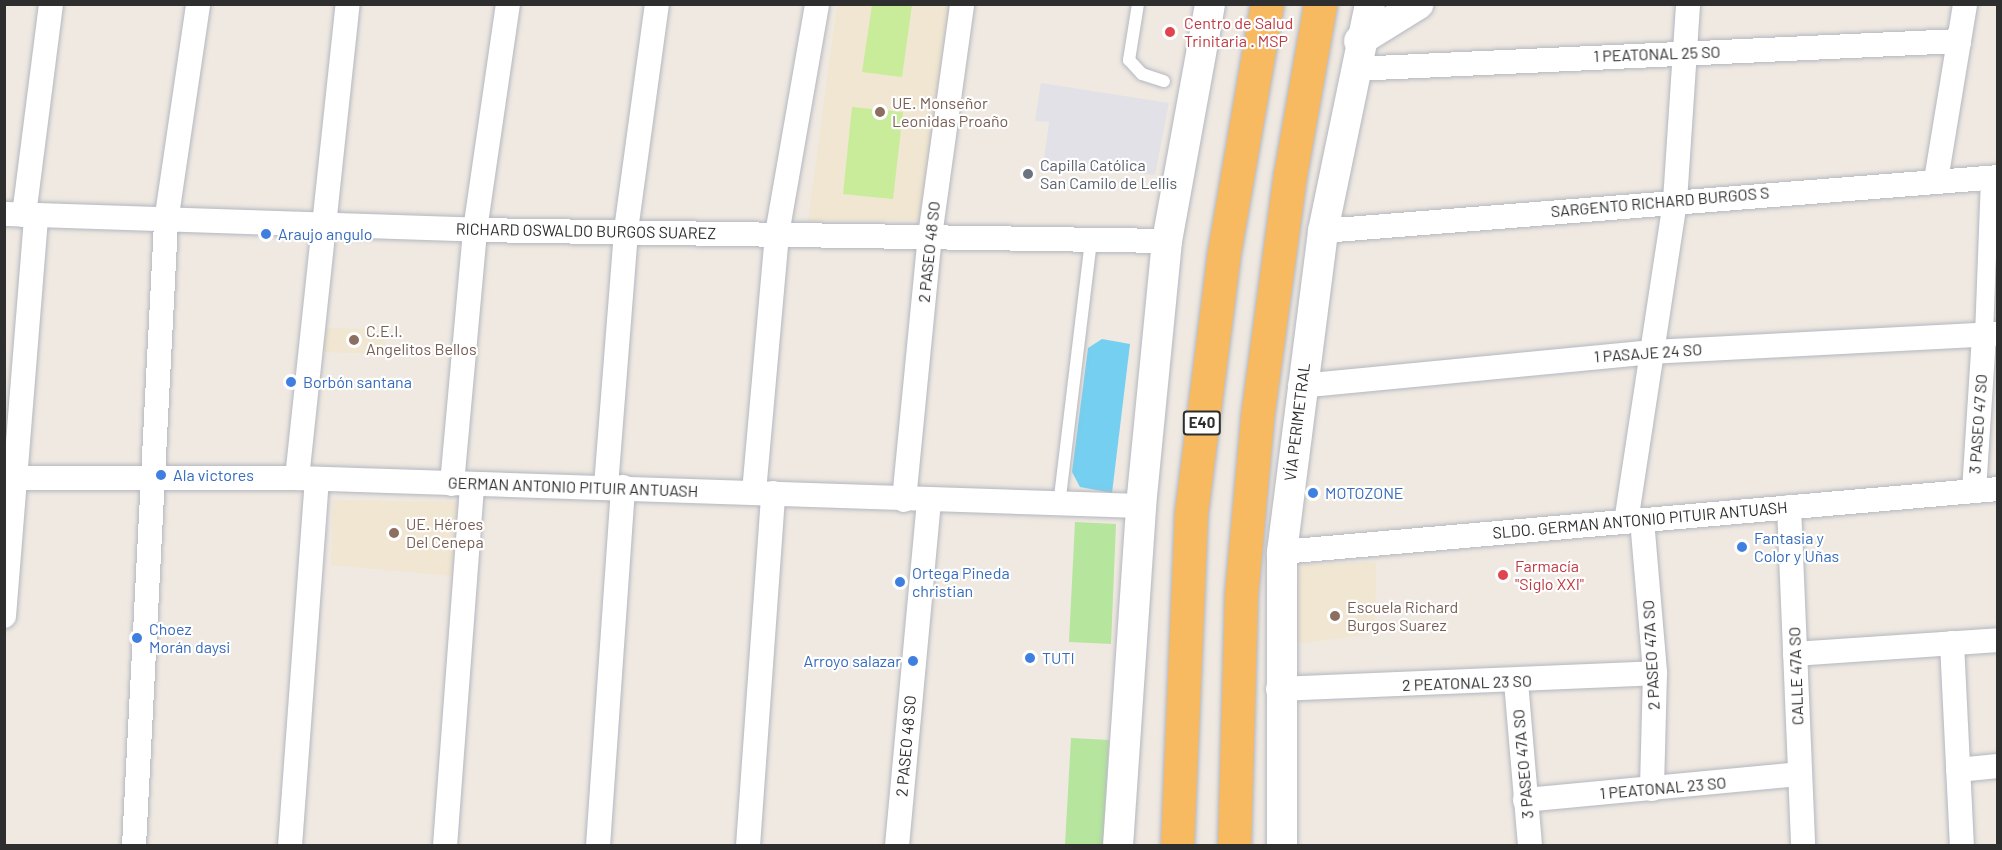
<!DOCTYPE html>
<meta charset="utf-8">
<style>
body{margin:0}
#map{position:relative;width:2002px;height:850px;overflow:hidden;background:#efe9e1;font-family:Barlow,sans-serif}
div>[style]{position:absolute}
.industrial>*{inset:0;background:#e3e1e8}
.education>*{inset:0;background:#f0e6d1}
.green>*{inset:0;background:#b6e59e}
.pitch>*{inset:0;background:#c9ec9a}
.water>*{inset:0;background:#75cff0}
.roads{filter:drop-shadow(0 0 2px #b4b7c1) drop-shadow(0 0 2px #b4b7c1)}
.service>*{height:12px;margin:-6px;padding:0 6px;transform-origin:6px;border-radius:6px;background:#fff}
.pedestrian>*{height:18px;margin:-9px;padding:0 9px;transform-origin:9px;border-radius:9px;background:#fff}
.minor>*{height:24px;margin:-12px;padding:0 12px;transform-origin:12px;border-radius:12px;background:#fff}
.tertiary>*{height:30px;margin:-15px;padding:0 15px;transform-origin:15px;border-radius:15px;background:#fff}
.trunk>*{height:33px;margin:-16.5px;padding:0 16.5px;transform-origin:16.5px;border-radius:16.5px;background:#f8ba60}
.dots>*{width:16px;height:16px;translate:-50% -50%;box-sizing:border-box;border:3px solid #fff;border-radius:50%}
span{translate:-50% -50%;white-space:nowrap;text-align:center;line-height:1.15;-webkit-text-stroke:4.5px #fff;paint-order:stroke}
.shield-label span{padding:2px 4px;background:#fff;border:2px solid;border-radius:4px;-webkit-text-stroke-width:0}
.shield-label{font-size:15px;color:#2e2e2e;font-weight:700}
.health-label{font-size:16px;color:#be3a42}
.left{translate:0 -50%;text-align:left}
.street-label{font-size:16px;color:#2e2e2e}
.education-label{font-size:16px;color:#785e54}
.worship-label{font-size:16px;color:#5b616d}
.shop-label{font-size:16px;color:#366cbe}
.right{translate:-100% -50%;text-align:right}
.frame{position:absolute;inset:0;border:6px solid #2e2e2e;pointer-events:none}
</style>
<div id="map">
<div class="industrial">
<i style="clip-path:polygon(1041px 83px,1169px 103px,1155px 175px,1043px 166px,1049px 122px,1035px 121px)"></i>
</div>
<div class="education">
<i style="clip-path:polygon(837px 5px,953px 5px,920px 220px,808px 221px)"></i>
<i style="clip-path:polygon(324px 328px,385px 329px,385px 354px,323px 352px)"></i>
<i style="clip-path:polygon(333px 500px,457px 502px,452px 576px,331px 565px)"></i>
<i style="clip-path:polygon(1376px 562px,1375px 634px,1293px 644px,1299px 565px)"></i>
</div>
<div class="green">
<i style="clip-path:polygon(1075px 522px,1116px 524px,1111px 644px,1069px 642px)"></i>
<i style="clip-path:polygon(1071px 738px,1109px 740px,1103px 845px,1065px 845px)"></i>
</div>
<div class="pitch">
<i style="clip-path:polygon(872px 5px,912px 5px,902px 77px,862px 72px)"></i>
<i style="clip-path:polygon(852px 107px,903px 112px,893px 199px,843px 194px)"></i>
</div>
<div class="water">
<i style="clip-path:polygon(1102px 339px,1130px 344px,1112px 493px,1080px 487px,1072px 472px,1088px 348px)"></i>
</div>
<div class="roads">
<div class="service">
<i style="left:1138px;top:4px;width:57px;rotate:99.1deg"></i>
<i style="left:1129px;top:60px;width:19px;rotate:47deg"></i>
<i style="left:1142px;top:74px;width:23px;rotate:18deg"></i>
<i style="left:1059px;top:505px;width:268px;rotate:-83.1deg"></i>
</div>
<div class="pedestrian">
<i style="left:1984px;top:335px;width:157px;rotate:-87.8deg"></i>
</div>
<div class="minor">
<i style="left:1354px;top:69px;width:606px;rotate:-2.65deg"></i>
<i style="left:1936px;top:180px;width:178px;rotate:-80.6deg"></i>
<i style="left:4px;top:214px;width:471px;rotate:1.9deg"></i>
<i style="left:475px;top:230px;width:692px;rotate:0.91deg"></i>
<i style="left:24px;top:215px;width:213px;rotate:-82.7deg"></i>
<i style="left:1323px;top:231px;width:677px;rotate:-4.57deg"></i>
<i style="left:1300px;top:386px;width:353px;rotate:-5.5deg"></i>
<i style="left:1651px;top:352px;width:347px;rotate:-3deg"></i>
<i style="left:4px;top:478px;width:293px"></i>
<i style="left:297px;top:478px;width:844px;rotate:1.9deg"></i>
<i style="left:297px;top:478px;width:477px;rotate:-83.9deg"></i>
<i style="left:452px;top:484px;width:255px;rotate:-84.8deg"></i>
<i style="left:475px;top:230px;width:228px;rotate:-81.7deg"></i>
<i style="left:606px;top:486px;width:257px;rotate:-85.5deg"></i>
<i style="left:626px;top:230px;width:228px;rotate:-82.2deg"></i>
<i style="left:1974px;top:491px;width:156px;rotate:-86.3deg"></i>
<i style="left:754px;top:492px;width:259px;rotate:-84.9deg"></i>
<i style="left:777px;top:234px;width:233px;rotate:-80.1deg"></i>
<i style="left:904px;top:500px;width:265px;rotate:-84.4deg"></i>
<i style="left:930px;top:236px;width:234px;rotate:-82.1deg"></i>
<i style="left:1789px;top:507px;width:339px;rotate:87.6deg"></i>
<i style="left:1642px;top:520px;width:154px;rotate:85.1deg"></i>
<i style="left:1655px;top:673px;width:116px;rotate:91.5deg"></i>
<i style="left:1626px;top:522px;width:325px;rotate:-81.3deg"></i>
<i style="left:1675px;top:201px;width:197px;rotate:-86.2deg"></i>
<i style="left:1282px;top:552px;width:719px;rotate:-5.03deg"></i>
<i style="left:4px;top:616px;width:401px;rotate:-85.4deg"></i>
<i style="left:1952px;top:643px;width:203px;rotate:87.2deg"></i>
<i style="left:1795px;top:654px;width:203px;rotate:-3.9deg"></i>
<i style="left:1516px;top:682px;width:165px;rotate:85.1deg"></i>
<i style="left:1278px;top:689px;width:377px;rotate:-2.4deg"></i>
<i style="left:1958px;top:770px;width:40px;rotate:-5.7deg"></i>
<i style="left:1525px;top:800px;width:276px;rotate:-5.4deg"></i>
<i style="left:134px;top:846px;width:625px;rotate:-87.06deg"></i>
<i style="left:166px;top:222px;width:220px;rotate:-81.6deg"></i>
<i style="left:290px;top:846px;width:367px;rotate:-85.8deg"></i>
<i style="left:445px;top:846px;width:363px;rotate:-85.7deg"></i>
<i style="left:598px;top:846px;width:360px;rotate:-86deg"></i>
<i style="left:748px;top:846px;width:354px;rotate:-85.9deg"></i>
<i style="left:897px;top:846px;width:345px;rotate:-84.7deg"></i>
</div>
<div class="tertiary">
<i style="left:1359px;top:41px;width:70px;rotate:-31.7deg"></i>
<i style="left:1118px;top:846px;width:341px;rotate:-86.1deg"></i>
<i style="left:1141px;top:506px;width:266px;rotate:-84.4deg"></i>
<i style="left:1167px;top:241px;width:241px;rotate:-79.7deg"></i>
<i style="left:1282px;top:846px;width:294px;rotate:-90deg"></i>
<i style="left:1282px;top:552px;width:324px;rotate:-82.7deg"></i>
<i style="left:1323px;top:231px;width:232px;rotate:-78.3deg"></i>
</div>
<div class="trunk">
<i style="left:1177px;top:846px;width:333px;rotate:-87.6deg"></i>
<i style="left:1191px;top:513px;width:257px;rotate:-82.8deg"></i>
<i style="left:1223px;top:258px;width:258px;rotate:-80.2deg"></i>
<i style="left:1234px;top:846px;width:251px;rotate:-88.4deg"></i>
<i style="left:1241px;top:595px;width:178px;rotate:-84.8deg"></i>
<i style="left:1257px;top:418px;width:245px;rotate:-82.3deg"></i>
<i style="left:1290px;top:175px;width:174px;rotate:-80deg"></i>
</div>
</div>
<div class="dots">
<i style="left:1170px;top:32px;background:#e0444e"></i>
<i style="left:880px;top:112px;background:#8d6e63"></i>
<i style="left:1028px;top:174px;background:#6b7280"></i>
<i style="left:266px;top:234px;background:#3f7fe0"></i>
<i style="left:354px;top:340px;background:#8d6e63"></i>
<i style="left:291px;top:382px;background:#3f7fe0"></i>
<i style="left:161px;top:475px;background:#3f7fe0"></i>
<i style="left:1313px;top:493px;background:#3f7fe0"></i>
<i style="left:394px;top:533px;background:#8d6e63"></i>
<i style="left:1742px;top:547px;background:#3f7fe0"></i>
<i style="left:1503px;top:575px;background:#e0444e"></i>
<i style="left:900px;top:582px;background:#3f7fe0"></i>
<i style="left:1335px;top:616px;background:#8d6e63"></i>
<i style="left:137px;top:638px;background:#3f7fe0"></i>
<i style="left:1030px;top:658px;background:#3f7fe0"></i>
<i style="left:913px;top:661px;background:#3f7fe0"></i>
</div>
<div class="shield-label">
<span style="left:1202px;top:423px">E40</span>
</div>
<div class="health-label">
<span class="left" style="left:1184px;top:32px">Centro de Salud<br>Trinitaria . MSP</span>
<span class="left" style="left:1515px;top:575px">Farmacía<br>"Siglo XXI"</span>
</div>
<div class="street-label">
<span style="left:1657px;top:54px;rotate:-2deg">1 PEATONAL 25 SO</span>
<span style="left:1660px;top:202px;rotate:-5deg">SARGENTO RICHARD BURGOS S</span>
<span style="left:586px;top:231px;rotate:1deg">RICHARD OSWALDO BURGOS SUAREZ</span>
<span style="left:929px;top:252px;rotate:-84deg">2 PASEO 48 SO</span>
<span style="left:1648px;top:353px;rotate:-4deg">1 PASAJE 24 SO</span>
<span style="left:1297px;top:422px;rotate:-83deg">VÍA PERIMETRAL</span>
<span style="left:1978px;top:424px;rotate:-86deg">3 PASEO 47 SO</span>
<span style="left:573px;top:487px;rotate:2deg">GERMAN ANTONIO PITUIR ANTUASH</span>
<span style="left:1640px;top:520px;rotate:-5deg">SLDO. GERMAN ANTONIO PITUIR ANTUASH</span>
<span style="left:1651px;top:655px;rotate:-93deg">2 PASEO 47A SO</span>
<span style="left:1796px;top:676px;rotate:-92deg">CALLE 47A SO</span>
<span style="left:1467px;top:683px;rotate:-2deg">2 PEATONAL 23 SO</span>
<span style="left:906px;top:746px;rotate:-85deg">2 PASEO 48 SO</span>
<span style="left:1523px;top:764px;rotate:-95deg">3 PASEO 47A SO</span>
<span style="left:1663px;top:788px;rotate:-5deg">1 PEATONAL 23 SO</span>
</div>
<div class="education-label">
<span class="left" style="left:892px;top:112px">UE. Monseñor<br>Leonidas Proaño</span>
<span class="left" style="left:366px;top:340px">C.E.I.<br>Angelitos Bellos</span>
<span class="left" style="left:406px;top:533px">UE. Héroes<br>Del Cenepa</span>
<span class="left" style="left:1347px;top:616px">Escuela Richard<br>Burgos Suarez</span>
</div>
<div class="worship-label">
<span class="left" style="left:1040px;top:174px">Capilla Católica<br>San Camilo de Lellis</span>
</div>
<div class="shop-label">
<span class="left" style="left:278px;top:234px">Araujo angulo</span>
<span class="left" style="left:303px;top:382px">Borbón santana</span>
<span class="left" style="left:173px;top:475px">Ala victores</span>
<span class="left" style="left:1325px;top:493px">MOTOZONE</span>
<span class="left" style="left:1754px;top:547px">Fantasia y<br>Color y Uñas</span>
<span class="left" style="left:912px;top:582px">Ortega Pineda<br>christian</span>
<span class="left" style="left:149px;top:638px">Choez<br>Morán daysi</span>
<span class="left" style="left:1042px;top:658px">TUTI</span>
<span class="right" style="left:901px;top:661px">Arroyo salazar</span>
</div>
<div class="frame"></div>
</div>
